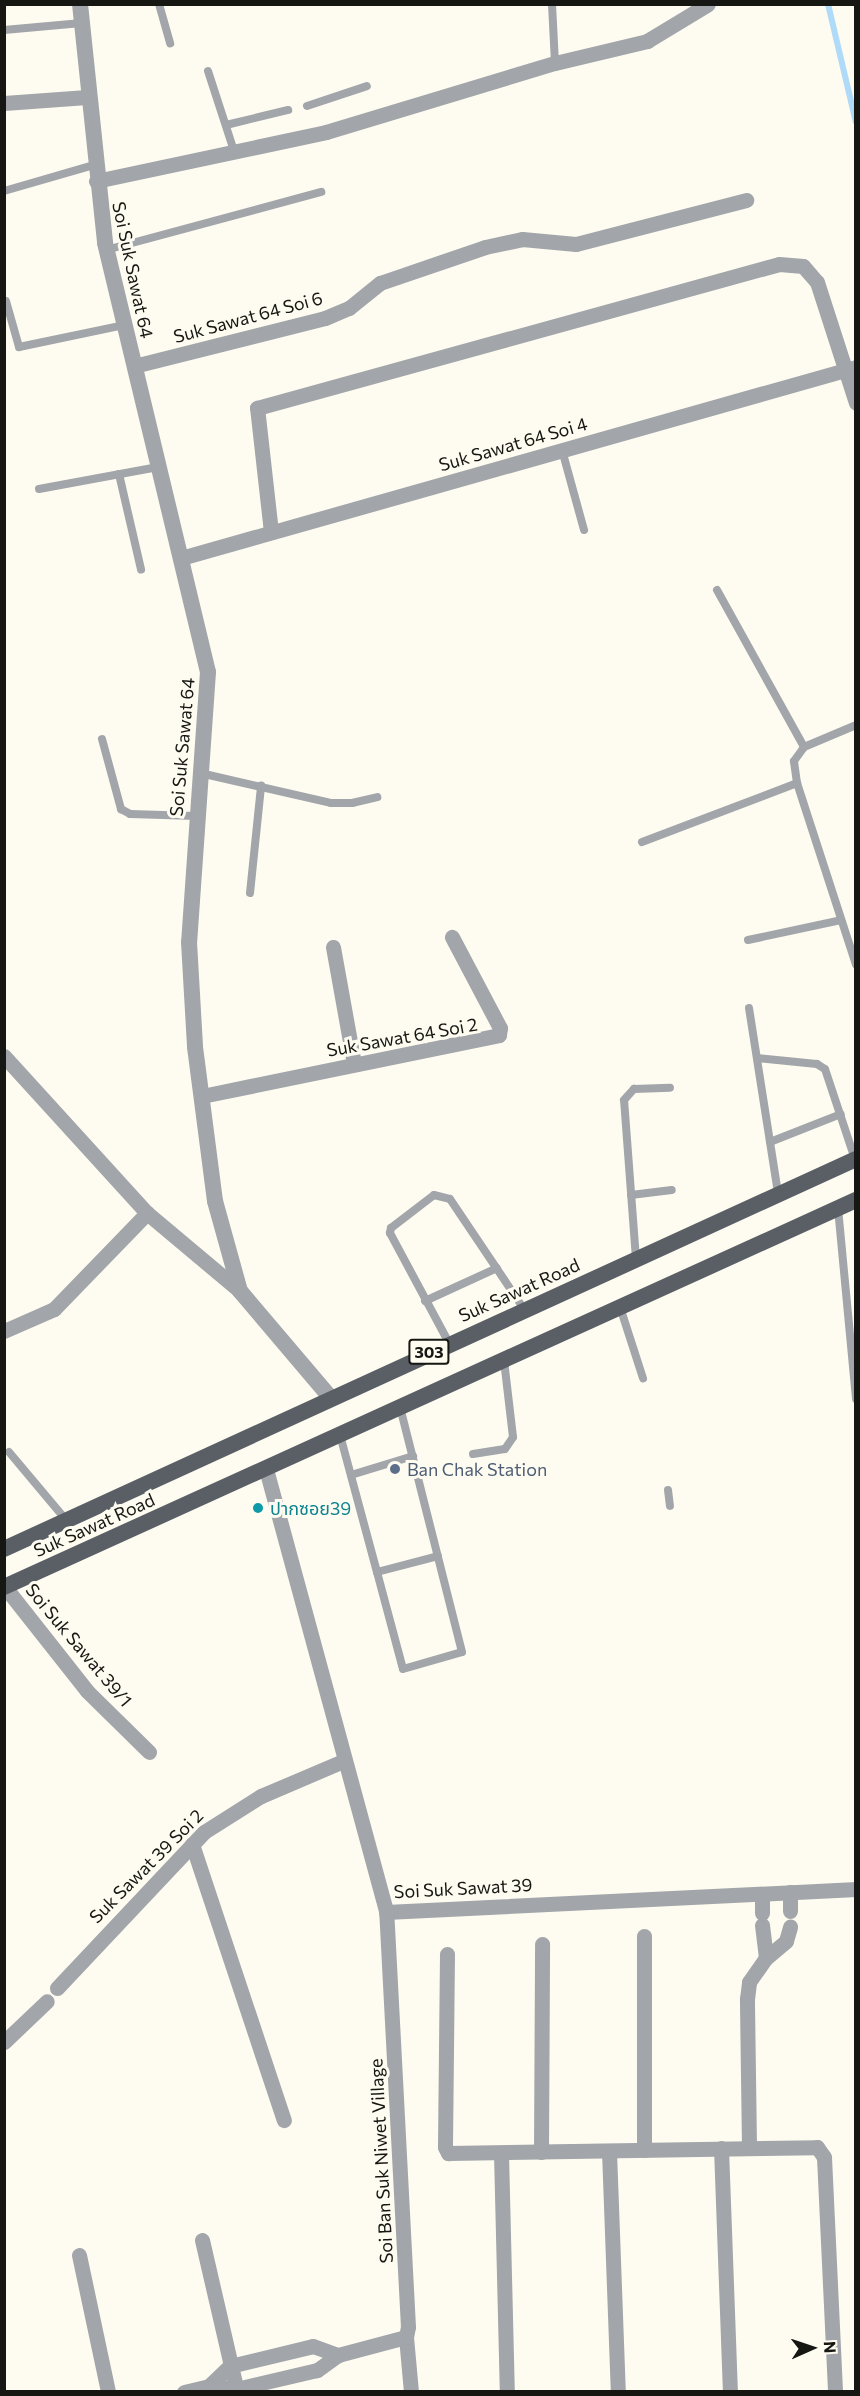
<!DOCTYPE html>
<meta charset="utf-8">
<style>
body{margin:0}
#map{position:relative;width:860px;height:2396px;overflow:hidden;background:#fefcf1;font-family:Commissioner,"Noto Sans Thai",sans-serif}
div>[style]{position:absolute}
.stream>*{height:6px;margin:-3px;padding:0 3px;transform-origin:3px;border-radius:3px;background:#afdaf8}
.service>*{height:8px;margin:-4px;padding:0 4px;transform-origin:4px;border-radius:4px;background:#a2a5a9}
.minor>*{height:15px;margin:-7.5px;padding:0 7.5px;transform-origin:7.5px;border-radius:7.5px;background:#a2a5a9}
.tertiary>*{height:16px;margin:-8px;padding:0 8px;transform-origin:8px;border-radius:8px;background:#a2a5a9}
.primary>*{height:16px;margin:-8px;padding:0 8px;transform-origin:8px;border-radius:8px;background:#595f65}
.dots>*{width:16px;height:16px;translate:-50% -50%;box-sizing:border-box;border:3px solid #fefcf1;border-radius:50%}
span{translate:-50% -50%;white-space:nowrap;text-align:center;line-height:1.15;-webkit-text-stroke:6px #fefcf1;paint-order:stroke}
.shield-label span{padding:2px 4px;background:#fefcf1;border:2px solid;border-radius:4px;-webkit-text-stroke-width:0}
.shield-label{font-size:16px;color:#161612;font-weight:700}
.street-label{font-size:18px;color:#161612}
.service-label{font-size:18px;color:#4e5e75}
.left{translate:0 -50%;text-align:left}
.culture-label{font-size:18px;color:#0d838f}
.frame{position:absolute;inset:0;border:6px solid #161612;pointer-events:none}
.north{position:absolute;left:782px;top:2318px;width:60px;height:60px;-webkit-text-stroke:4px #fefcf1;paint-order:stroke;rotate:87deg;font-size:16px;font-weight:700;line-height:24px;text-align:center;color:#161612}
.north::after{content:'';display:block;margin:auto;width:21px;height:27px;background:#161612;clip-path:polygon(50% 0,100% 100%,50% 72%,0 100%)}
</style>
<div id="map">
<div class="stream">
<i style="left:828px;top:4px;width:121px;rotate:76.7deg"></i>
</div>
<div class="service">
<i style="left:159px;top:4px;width:41px;rotate:74.2deg"></i>
<i style="left:552px;top:4px;width:59px;rotate:87.1deg"></i>
<i style="left:4px;top:30px;width:78px;rotate:-5.1deg"></i>
<i style="left:208px;top:71px;width:84px;rotate:72deg"></i>
<i style="left:307px;top:106px;width:63px;rotate:-18.4deg"></i>
<i style="left:226px;top:125px;width:64px;rotate:-13.6deg"></i>
<i style="left:4px;top:191px;width:94px;rotate:-16.1deg"></i>
<i style="left:106px;top:250px;width:223px;rotate:-15.1deg"></i>
<i style="left:6px;top:301px;width:48px;rotate:74.2deg"></i>
<i style="left:19px;top:347px;width:107px;rotate:-11.8deg"></i>
<i style="left:562px;top:450px;width:83px;rotate:74.6deg"></i>
<i style="left:119px;top:474px;width:98px;rotate:77deg"></i>
<i style="left:39px;top:489px;width:121px;rotate:-10.5deg"></i>
<i style="left:717px;top:590px;width:179px;rotate:61deg"></i>
<i style="left:102px;top:739px;width:73px;rotate:74.8deg"></i>
<i style="left:121px;top:809px;width:10px;rotate:29deg"></i>
<i style="left:130px;top:814px;width:66px;rotate:1.7deg"></i>
<i style="left:200px;top:773px;width:134px;rotate:12.9deg"></i>
<i style="left:331px;top:803px;width:21px"></i>
<i style="left:352px;top:803px;width:26px;rotate:-13deg"></i>
<i style="left:797px;top:783px;width:191px;rotate:72deg"></i>
<i style="left:642px;top:842px;width:166px;rotate:-20.8deg"></i>
<i style="left:797px;top:783px;width:22px;rotate:-98deg"></i>
<i style="left:794px;top:761px;width:17px;rotate:-54deg"></i>
<i style="left:804px;top:747px;width:56px;rotate:-22.9deg"></i>
<i style="left:250px;top:893px;width:108px;rotate:-84.1deg"></i>
<i style="left:748px;top:940px;width:95px;rotate:-12.1deg"></i>
<i style="left:749px;top:1008px;width:188px;rotate:81.1deg"></i>
<i style="left:757px;top:1058px;width:60px;rotate:5.7deg"></i>
<i style="left:817px;top:1064px;width:9px;rotate:32deg"></i>
<i style="left:825px;top:1069px;width:95px;rotate:71.6deg"></i>
<i style="left:770px;top:1142px;width:76px;rotate:-21.5deg"></i>
<i style="left:631px;top:1195px;width:41px;rotate:-7deg"></i>
<i style="left:838px;top:1208px;width:192px;rotate:84.6deg"></i>
<i style="left:636px;top:1259px;width:159px;rotate:-94.3deg"></i>
<i style="left:624px;top:1100px;width:15px;rotate:-48deg"></i>
<i style="left:634px;top:1089px;width:36px;rotate:-2deg"></i>
<i style="left:425px;top:1301px;width:79px;rotate:-24.6deg"></i>
<i style="left:620px;top:1307px;width:75px;rotate:72.1deg"></i>
<i style="left:449px;top:1343px;width:125px;rotate:-118.2deg"></i>
<i style="left:390px;top:1233px;width:5px;rotate:-79deg"></i>
<i style="left:391px;top:1228px;width:54px;rotate:-37.5deg"></i>
<i style="left:434px;top:1195px;width:16px;rotate:14deg"></i>
<i style="left:450px;top:1199px;width:133px;rotate:56.1deg"></i>
<i style="left:340px;top:1435px;width:142px;rotate:74.9deg"></i>
<i style="left:377px;top:1572px;width:63px;rotate:-14.7deg"></i>
<i style="left:9px;top:1452px;width:89px;rotate:50deg"></i>
<i style="left:473px;top:1454px;width:32px;rotate:-9deg"></i>
<i style="left:505px;top:1449px;width:14px;rotate:-56deg"></i>
<i style="left:513px;top:1437px;width:78px;rotate:-96.7deg"></i>
<i style="left:351px;top:1475px;width:65px;rotate:-17deg"></i>
<i style="left:668px;top:1490px;width:16px;rotate:83deg"></i>
<i style="left:377px;top:1572px;width:100px;rotate:75deg"></i>
<i style="left:403px;top:1669px;width:61px;rotate:-16.1deg"></i>
<i style="left:462px;top:1652px;width:253px;rotate:-104.2deg"></i>
</div>
<div class="minor">
<i style="left:4px;top:103px;width:83px;rotate:-4.1deg"></i>
<i style="left:96px;top:181px;width:235px;rotate:-12deg"></i>
<i style="left:326px;top:132px;width:239px;rotate:-16.8deg"></i>
<i style="left:555px;top:63px;width:95px;rotate:-13.4deg"></i>
<i style="left:647px;top:41px;width:71px;rotate:-31.2deg"></i>
<i style="left:134px;top:366px;width:197px;rotate:-14.1deg"></i>
<i style="left:325px;top:318px;width:26px;rotate:-23deg"></i>
<i style="left:349px;top:308px;width:40px;rotate:-39deg"></i>
<i style="left:380px;top:283px;width:111px;rotate:-18.9deg"></i>
<i style="left:485px;top:247px;width:38px;rotate:-12deg"></i>
<i style="left:522px;top:239px;width:54px;rotate:5.3deg"></i>
<i style="left:576px;top:244px;width:176px;rotate:-14.5deg"></i>
<i style="left:271px;top:532px;width:125px;rotate:-96.4deg"></i>
<i style="left:257px;top:408px;width:541px;rotate:-15.42deg"></i>
<i style="left:779px;top:264px;width:24px;rotate:5deg"></i>
<i style="left:803px;top:266px;width:21px;rotate:49deg"></i>
<i style="left:817px;top:282px;width:127px;rotate:72.1deg"></i>
<i style="left:181px;top:558px;width:702px;rotate:-15.8deg"></i>
<i style="left:333px;top:947px;width:119px;rotate:79.8deg"></i>
<i style="left:4px;top:1056px;width:212px;rotate:47.7deg"></i>
<i style="left:202px;top:1096px;width:303px;rotate:-11.6deg"></i>
<i style="left:499px;top:1035px;width:7px;rotate:-82deg"></i>
<i style="left:500px;top:1028px;width:103px;rotate:-117.8deg"></i>
<i style="left:4px;top:1331px;width:55px;rotate:-23.7deg"></i>
<i style="left:54px;top:1309px;width:134px;rotate:-45.9deg"></i>
<i style="left:147px;top:1213px;width:121px;rotate:40deg"></i>
<i style="left:266px;top:1469px;width:459px;rotate:74.8deg"></i>
<i style="left:386px;top:1912px;width:471px;rotate:-2.8deg"></i>
<i style="left:5px;top:1587px;width:132px;rotate:51.7deg"></i>
<i style="left:87px;top:1691px;width:87px;rotate:44.5deg"></i>
<i style="left:192px;top:1844px;width:291px;rotate:71.6deg"></i>
<i style="left:790px;top:1892px;width:19px;rotate:90deg"></i>
<i style="left:762px;top:1894px;width:19px;rotate:90deg"></i>
<i style="left:762px;top:1925px;width:33px;rotate:83deg"></i>
<i style="left:766px;top:1958px;width:26px;rotate:-40deg"></i>
<i style="left:786px;top:1941px;width:15px;rotate:-74deg"></i>
<i style="left:644px;top:1936px;width:214px;rotate:90deg"></i>
<i style="left:447px;top:1954px;width:193px;rotate:90.6deg"></i>
<i style="left:445px;top:2147px;width:7px;rotate:63deg"></i>
<i style="left:448px;top:2153px;width:369px;rotate:-0.9deg"></i>
<i style="left:817px;top:2147px;width:12px;rotate:55deg"></i>
<i style="left:824px;top:2157px;width:235px;rotate:87.3deg"></i>
<i style="left:57px;top:1988px;width:214px;rotate:-46.7deg"></i>
<i style="left:204px;top:1832px;width:67px;rotate:-32.3deg"></i>
<i style="left:261px;top:1796px;width:89px;rotate:-23.1deg"></i>
<i style="left:4px;top:2042px;width:59px;rotate:-43.6deg"></i>
<i style="left:749px;top:2147px;width:148px;rotate:-90.8deg"></i>
<i style="left:747px;top:1999px;width:17px;rotate:-83deg"></i>
<i style="left:749px;top:1982px;width:29px;rotate:-55deg"></i>
<i style="left:721px;top:2148px;width:244px;rotate:87.9deg"></i>
<i style="left:609px;top:2151px;width:241px;rotate:87.9deg"></i>
<i style="left:541px;top:2152px;width:208px;rotate:-89.7deg"></i>
<i style="left:501px;top:2153px;width:239px;rotate:88.6deg"></i>
<i style="left:202px;top:2240px;width:156px;rotate:77deg"></i>
<i style="left:79px;top:2255px;width:140px;rotate:78deg"></i>
<i style="left:406px;top:2337px;width:55px;rotate:84.8deg"></i>
<i style="left:313px;top:2346px;width:27px;rotate:20deg"></i>
<i style="left:338px;top:2355px;width:26px;rotate:144deg"></i>
<i style="left:317px;top:2370px;width:83px;rotate:166.8deg"></i>
<i style="left:236px;top:2389px;width:27px;rotate:-174deg"></i>
<i style="left:209px;top:2386px;width:29px;rotate:-44deg"></i>
<i style="left:230px;top:2366px;width:85px;rotate:-13.5deg"></i>
<i style="left:338px;top:2355px;width:70px;rotate:-14.8deg"></i>
<i style="left:406px;top:2337px;width:10px;rotate:-79deg"></i>
<i style="left:408px;top:2327px;width:416px;rotate:-93deg"></i>
<i style="left:184px;top:2392px;width:26px;rotate:-13deg"></i>
</div>
<div class="tertiary">
<i style="left:80px;top:4px;width:240px;rotate:84deg"></i>
<i style="left:105px;top:243px;width:441px;rotate:76.5deg"></i>
<i style="left:208px;top:672px;width:271px;rotate:94deg"></i>
<i style="left:189px;top:942px;width:105px;rotate:86.7deg"></i>
<i style="left:195px;top:1047px;width:155px;rotate:82.6deg"></i>
<i style="left:215px;top:1201px;width:93px;rotate:74.5deg"></i>
<i style="left:240px;top:1291px;width:139px;rotate:49.7deg"></i>
</div>
<div class="primary">
<i style="left:4px;top:1549px;width:937px;rotate:-24.6deg"></i>
<i style="left:4px;top:1587px;width:936px;rotate:-24.43deg"></i>
</div>
<div class="dots">
<i style="left:395px;top:1469px;background:#5c6f8a"></i>
<i style="left:258px;top:1508px;background:#0f9aa8"></i>
</div>
<div class="shield-label">
<span style="left:429px;top:1352px">303</span>
</div>
<div class="street-label">
<span style="left:133px;top:270px;rotate:78deg">Soi Suk Sawat 64</span>
<span style="left:248px;top:317px;rotate:-15deg">Suk Sawat 64 Soi 6</span>
<span style="left:513px;top:444px;rotate:-16deg">Suk Sawat 64 Soi 4</span>
<span style="left:182px;top:747px;rotate:-85deg">Soi Suk Sawat 64</span>
<span style="left:402px;top:1037px;rotate:-10deg">Suk Sawat 64 Soi 2</span>
<span style="left:519px;top:1290px;rotate:-24deg">Suk Sawat Road</span>
<span style="left:94px;top:1525px;rotate:-24deg">Suk Sawat Road</span>
<span style="left:79px;top:1645px;rotate:50deg">Soi Suk Sawat 39/1</span>
<span style="left:146px;top:1866px;rotate:-45deg">Suk Sawat 39 Soi 2</span>
<span style="left:463px;top:1888px;rotate:-3deg">Soi Suk Sawat 39</span>
<span style="left:381px;top:2161px;rotate:-93deg">Soi Ban Suk Niwet Village</span>
</div>
<div class="service-label">
<span class="left" style="left:407px;top:1469px">Ban Chak Station</span>
</div>
<div class="culture-label">
<span class="left" style="left:270px;top:1508px">ปากซอย39</span>
</div>
<div class="frame"></div>
<div class="north">N</div>
</div>
